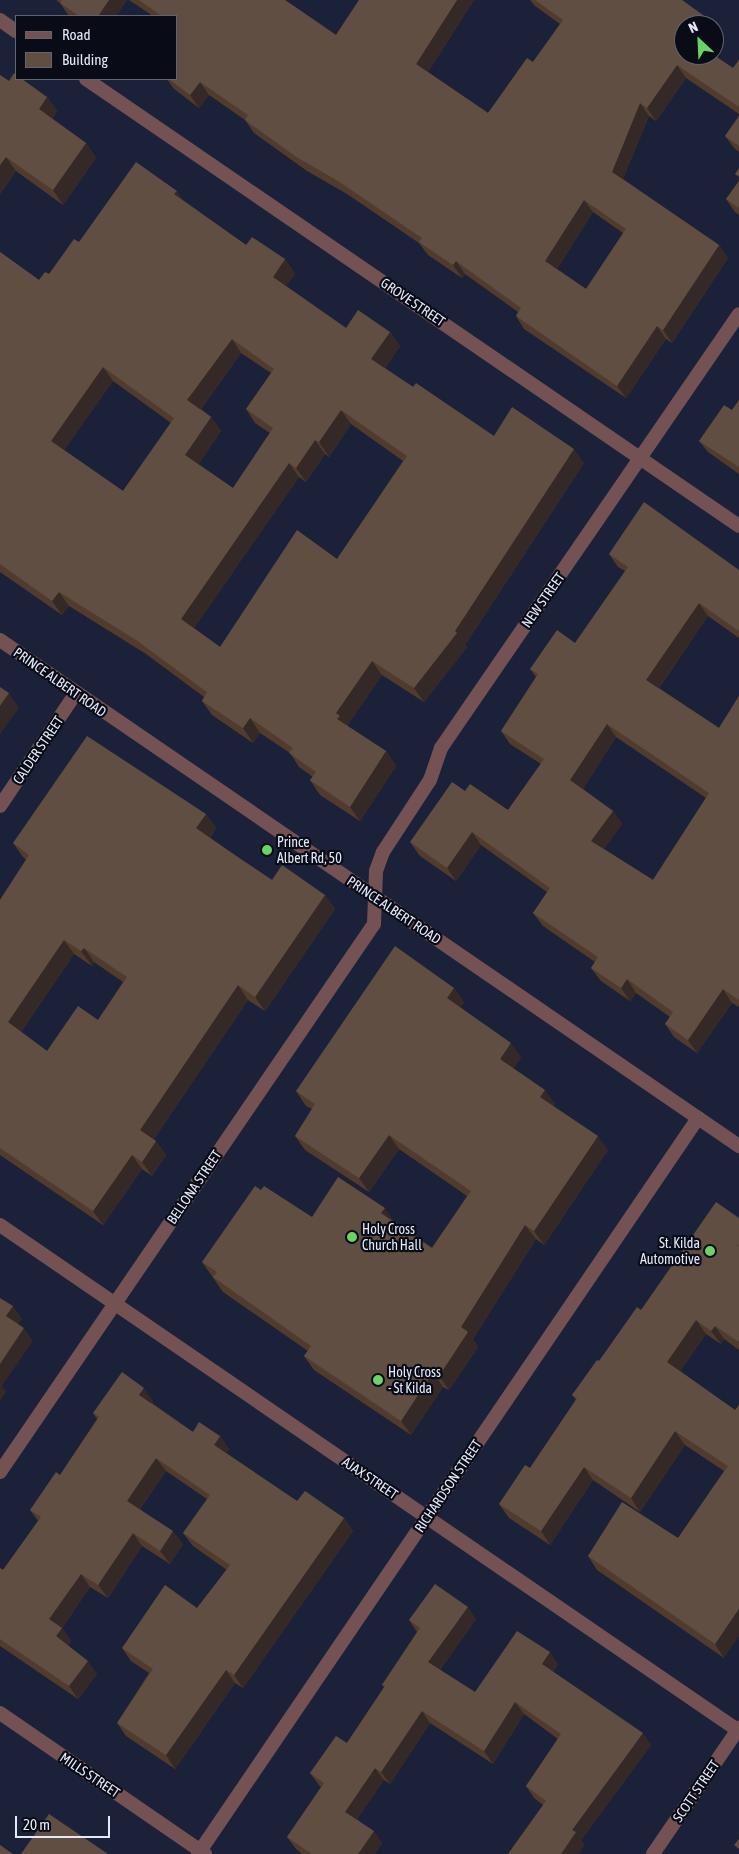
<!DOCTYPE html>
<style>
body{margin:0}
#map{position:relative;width:739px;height:1854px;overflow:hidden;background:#1b2138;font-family:"Asap Condensed",sans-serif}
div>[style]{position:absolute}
.minor>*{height:14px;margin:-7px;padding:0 7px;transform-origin:7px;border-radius:7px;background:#745254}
.tertiary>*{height:14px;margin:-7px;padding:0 7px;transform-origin:7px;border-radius:7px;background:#745254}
.wall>*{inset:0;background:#513b2d}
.shaded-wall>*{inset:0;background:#352928}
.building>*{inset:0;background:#614e43}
.dots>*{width:14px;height:14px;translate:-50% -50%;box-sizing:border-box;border:2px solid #090b16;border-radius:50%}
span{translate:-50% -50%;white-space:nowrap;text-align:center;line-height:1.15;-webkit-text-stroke:4.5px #090b16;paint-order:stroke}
.street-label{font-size:14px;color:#e4e9f9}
.poi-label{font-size:14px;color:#e4e9f9}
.left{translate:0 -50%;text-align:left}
.right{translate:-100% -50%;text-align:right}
.legend{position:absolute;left:15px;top:15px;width:162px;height:65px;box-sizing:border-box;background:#090b16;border:1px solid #616471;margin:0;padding:6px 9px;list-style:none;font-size:15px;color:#e4e9f9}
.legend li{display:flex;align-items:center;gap:10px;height:25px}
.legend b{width:25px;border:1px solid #616471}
.north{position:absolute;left:674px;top:15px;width:50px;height:50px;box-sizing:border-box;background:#090b16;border:1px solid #616471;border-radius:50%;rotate:335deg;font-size:14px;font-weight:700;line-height:20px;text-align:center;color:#e4e9f9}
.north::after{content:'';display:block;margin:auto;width:18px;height:22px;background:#6ad363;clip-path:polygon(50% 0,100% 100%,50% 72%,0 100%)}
.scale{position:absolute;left:15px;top:1816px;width:95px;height:22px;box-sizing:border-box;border:2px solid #e4e9f9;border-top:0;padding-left:6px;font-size:15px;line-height:18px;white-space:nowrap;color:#e4e9f9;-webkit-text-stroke:4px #090b16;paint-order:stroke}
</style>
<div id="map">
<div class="minor">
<i style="left:0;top:20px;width:19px;rotate:35deg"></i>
<i style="left:86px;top:79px;width:791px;rotate:34.39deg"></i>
<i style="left:0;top:806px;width:136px;rotate:-56.1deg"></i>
<i style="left:0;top:1225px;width:896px;rotate:34.4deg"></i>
<i style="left:0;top:1472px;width:663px;rotate:-55.69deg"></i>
<i style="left:374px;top:924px;width:53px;rotate:-87.8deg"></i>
<i style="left:376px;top:871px;width:20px;rotate:-70deg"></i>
<i style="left:383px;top:852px;width:86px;rotate:-56.9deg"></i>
<i style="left:430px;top:780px;width:34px;rotate:-71deg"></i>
<i style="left:441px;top:748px;width:526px;rotate:-55.53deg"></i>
<i style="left:0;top:1713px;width:249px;rotate:34.5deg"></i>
<i style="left:653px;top:1854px;width:153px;rotate:-55.7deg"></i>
</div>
<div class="tertiary">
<i style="left:0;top:640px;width:896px;rotate:34.4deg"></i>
<i style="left:198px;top:1854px;width:890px;rotate:-55.81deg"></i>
</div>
<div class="wall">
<i style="clip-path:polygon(56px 0,127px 0,116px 16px,69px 16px,60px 3px)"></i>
<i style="clip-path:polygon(evenodd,129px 0,285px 0,336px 35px,359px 0,474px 0,428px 72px,488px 113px,533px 62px,560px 24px,535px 6px,530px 0,682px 0,711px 21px,720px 33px,714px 42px,714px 25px,684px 55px,733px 68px,739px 60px,739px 114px,686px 78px,656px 121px,649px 116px,623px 179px,719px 245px,728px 258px,672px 343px,666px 339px,626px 398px,524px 329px,516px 316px,518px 312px,465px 274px,462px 278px,428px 255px,419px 243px,347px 194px,307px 171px,254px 133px,245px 120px,209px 95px,199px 108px,173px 88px,167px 79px,176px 79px,176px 16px,153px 16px,129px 0,593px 212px,623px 233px,586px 289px,557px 269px,593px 212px)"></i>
<i style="clip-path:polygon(0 75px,9px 81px,47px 97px,57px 111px,52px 119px,86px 143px,96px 158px,63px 205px,16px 171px,0 194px)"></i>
<i style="clip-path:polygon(739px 116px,739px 152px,734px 148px,725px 136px)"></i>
<i style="clip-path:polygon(739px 181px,739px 215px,735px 212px,726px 199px)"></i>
<i style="clip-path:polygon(evenodd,184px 201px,246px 245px,285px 259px,295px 274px,286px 286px,346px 328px,390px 332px,400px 346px,385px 368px,413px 387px,494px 436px,584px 463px,465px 645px,467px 647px,424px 702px,382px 675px,347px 726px,386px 751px,396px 766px,360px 821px,320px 795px,310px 780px,313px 777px,299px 767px,290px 753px,260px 733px,253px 743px,212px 715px,202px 701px,204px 697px,146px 654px,69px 606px,62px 615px,0 572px,0 252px,39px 280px,49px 274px,79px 242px,184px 201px,241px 353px,271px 373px,246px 409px,255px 423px,270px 433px,233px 488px,198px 464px,221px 431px,211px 417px,201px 409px,241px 353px,184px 201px,113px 381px,171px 423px,123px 491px,64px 450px,113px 381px,184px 201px,351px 424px,403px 461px,337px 559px,220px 647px,194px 628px,299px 477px,306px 482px,325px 454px,329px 457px,351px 424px)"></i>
<i style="clip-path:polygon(739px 400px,739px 474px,708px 452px,699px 441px,732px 410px)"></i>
<i style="clip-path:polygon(evenodd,609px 554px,739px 570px,739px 638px,708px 616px,659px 688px,719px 728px,739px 696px,739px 1007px,732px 1003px,697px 1053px,674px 1037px,665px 1024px,670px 1017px,636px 993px,630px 1001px,601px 981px,591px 968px,595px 962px,543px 926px,533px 913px,547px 892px,481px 845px,456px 881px,420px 856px,410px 842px,465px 791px,508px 810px,541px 764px,510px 744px,501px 731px,536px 677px,530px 669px,575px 643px,625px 571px,618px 567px,609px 554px,616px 737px,706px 798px,653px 880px,604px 849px,622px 824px,613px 811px,583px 789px,616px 737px)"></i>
<i style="clip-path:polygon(evenodd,206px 814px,216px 828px,210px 838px,272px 880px,325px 895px,335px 909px,265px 1011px,248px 1000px,154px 1139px,166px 1155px,152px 1176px,142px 1169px,103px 1225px,0 1155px,0 900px,26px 860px,23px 857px,13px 843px,206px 814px,74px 954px,92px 966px,94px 962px,123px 982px,98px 1020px,47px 1051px,21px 1032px,74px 954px)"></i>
<i style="clip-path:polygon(454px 988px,464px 1003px,460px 1007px,521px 1057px,513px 1069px,555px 1104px,553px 1106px,608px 1150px,544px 1245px,536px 1239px,473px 1339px,478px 1347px,449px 1390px,443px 1387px,411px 1435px,314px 1370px,304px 1356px,308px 1351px,223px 1292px,202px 1262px,261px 1190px,312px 1217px,395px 1223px,432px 1248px,467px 1196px,399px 1149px,369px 1192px,305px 1150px,295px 1136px,312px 1109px,306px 1106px,296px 1091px)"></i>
<i style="clip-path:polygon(739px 1218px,739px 1350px,724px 1339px,721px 1344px,706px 1334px,680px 1371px,735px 1410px,724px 1658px,597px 1570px,588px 1556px,678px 1538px,724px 1471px,685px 1445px,640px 1512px,593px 1480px,550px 1545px,509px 1518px,499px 1504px,530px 1468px,576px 1400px,572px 1395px,599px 1361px,641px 1310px)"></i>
<i style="clip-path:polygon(153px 1401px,152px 1403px,193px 1432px,220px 1436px,229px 1449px,226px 1453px,297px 1501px,344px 1518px,353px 1531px,243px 1688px,235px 1683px,175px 1769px,126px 1736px,117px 1723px,149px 1673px,131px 1661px,122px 1648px,197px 1608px,227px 1570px,193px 1546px,183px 1533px,207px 1499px,166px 1471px,140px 1509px,183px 1544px,170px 1564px,142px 1546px,108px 1598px,90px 1587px,62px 1628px,71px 1641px,68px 1646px,97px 1674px,78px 1699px,0 1646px,0 1568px,3px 1570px,38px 1521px,30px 1510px,60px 1475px,97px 1419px,93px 1413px)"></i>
<i style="clip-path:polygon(476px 1619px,440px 1670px,475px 1692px,558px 1664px,553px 1672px,651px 1745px,581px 1840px,584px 1845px,578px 1854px,508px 1854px,543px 1805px,534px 1798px,526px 1786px,558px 1739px,524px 1714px,493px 1764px,430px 1723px,390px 1784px,384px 1780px,357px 1819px,382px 1843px,375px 1854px,302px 1854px,296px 1849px,287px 1837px,321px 1787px,319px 1785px,310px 1773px,347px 1743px,384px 1687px,382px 1685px,417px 1632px,409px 1620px)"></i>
</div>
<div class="shaded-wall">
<i style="clip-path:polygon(109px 0,127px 0,116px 16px,98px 16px)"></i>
<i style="clip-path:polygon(457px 0,474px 0,425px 77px,416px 64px)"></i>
<i style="clip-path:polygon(711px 21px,720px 33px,714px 42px,714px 25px,708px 25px)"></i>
<i style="clip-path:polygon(677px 65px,686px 78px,656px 121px,647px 108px)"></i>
<i style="clip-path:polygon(200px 82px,209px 95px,199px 108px,190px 95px)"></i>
<i style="clip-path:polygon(47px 97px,57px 111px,49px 123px,39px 109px)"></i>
<i style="clip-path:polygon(640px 103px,649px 116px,621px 184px,612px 172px)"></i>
<i style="clip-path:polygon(86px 143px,96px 158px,63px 205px,53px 190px)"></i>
<i style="clip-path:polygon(6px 157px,16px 171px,0 194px,0 165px)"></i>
<i style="clip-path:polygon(177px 191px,187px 205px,174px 194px)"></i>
<i style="clip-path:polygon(584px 200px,593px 212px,554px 274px,545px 261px)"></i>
<i style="clip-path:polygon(719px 245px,728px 258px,672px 343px,663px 330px)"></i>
<i style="clip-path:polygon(285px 259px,295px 274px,283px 291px,273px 277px)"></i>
<i style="clip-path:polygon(456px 261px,465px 274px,462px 278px,453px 265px)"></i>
<i style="clip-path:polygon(657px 326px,666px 339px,626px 398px,617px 386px)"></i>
<i style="clip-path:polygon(390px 332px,400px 346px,381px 373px,371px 359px)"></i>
<i style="clip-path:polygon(232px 339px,241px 353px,197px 414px,187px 400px)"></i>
<i style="clip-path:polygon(103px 367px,113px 381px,61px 455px,51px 441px)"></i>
<i style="clip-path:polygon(341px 410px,351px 424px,329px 457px,319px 442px)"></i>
<i style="clip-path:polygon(211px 417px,221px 431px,195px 470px,185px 455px)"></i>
<i style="clip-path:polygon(315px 440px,325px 454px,306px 482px,296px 468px)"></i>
<i style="clip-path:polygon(574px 449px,584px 463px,465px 645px,467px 647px,424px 702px,414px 688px,455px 631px)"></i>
<i style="clip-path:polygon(289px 463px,299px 477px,191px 633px,181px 619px)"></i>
<i style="clip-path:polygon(59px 592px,69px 606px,62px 615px,52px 601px)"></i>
<i style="clip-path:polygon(699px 603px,708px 616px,655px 693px,646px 680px)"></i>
<i style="clip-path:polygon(372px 661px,382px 675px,347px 726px,337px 719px,336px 713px)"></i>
<i style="clip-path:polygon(9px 693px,19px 708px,0 734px,0 706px)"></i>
<i style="clip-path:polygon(250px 718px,260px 733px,253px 743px,243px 728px)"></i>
<i style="clip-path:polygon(607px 724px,616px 737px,580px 794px,570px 780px)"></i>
<i style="clip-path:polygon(386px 751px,396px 766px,360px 821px,350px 807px)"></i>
<i style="clip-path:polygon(613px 811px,622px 824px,600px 855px,591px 841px)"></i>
<i style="clip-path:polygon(206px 814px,216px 828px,206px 843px,196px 828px)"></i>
<i style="clip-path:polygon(472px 832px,481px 845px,456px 881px,447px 868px)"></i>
<i style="clip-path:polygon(325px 895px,335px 909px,265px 1011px,255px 997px)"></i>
<i style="clip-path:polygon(64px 940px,74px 954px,18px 1036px,8px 1022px)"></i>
<i style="clip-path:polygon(84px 948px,94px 962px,92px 966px,81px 951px)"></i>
<i style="clip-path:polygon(627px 979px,636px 993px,630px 1001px,621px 988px)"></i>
<i style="clip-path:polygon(238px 985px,248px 1000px,150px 1145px,140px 1130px)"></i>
<i style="clip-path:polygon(454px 988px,464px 1003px,457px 1012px,447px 998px)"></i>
<i style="clip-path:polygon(723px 989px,732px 1003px,697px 1053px,688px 1040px)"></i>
<i style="clip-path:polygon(511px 1043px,521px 1057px,510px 1074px,500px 1059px)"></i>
<i style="clip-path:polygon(545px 1090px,555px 1104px,550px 1111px,540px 1097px)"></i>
<i style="clip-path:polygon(389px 1135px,399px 1149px,369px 1192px,359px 1178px)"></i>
<i style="clip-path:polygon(598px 1136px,608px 1150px,544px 1245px,534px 1231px)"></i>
<i style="clip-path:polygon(156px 1141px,166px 1155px,152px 1176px,142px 1162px)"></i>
<i style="clip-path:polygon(132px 1155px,142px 1169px,103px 1225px,93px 1211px)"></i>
<i style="clip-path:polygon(385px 1208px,395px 1223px,381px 1213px)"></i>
<i style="clip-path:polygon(525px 1225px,536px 1239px,473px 1339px,478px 1347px,449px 1390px,439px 1376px,461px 1327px)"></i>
<i style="clip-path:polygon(13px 1306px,22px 1319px,15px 1328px,6px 1316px)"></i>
<i style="clip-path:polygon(696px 1320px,706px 1334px,677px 1375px,667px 1362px)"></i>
<i style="clip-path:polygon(715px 1326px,724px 1339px,721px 1344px,711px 1331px)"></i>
<i style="clip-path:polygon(24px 1328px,33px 1341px,2px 1386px,6px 1392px,0 1401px,0 1364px)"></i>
<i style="clip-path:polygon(433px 1372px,443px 1387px,411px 1435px,401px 1421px)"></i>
<i style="clip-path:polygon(144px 1388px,153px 1401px,148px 1408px,139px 1395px)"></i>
<i style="clip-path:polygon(675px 1431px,685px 1445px,640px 1512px,631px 1498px)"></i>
<i style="clip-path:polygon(220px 1436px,229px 1449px,223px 1458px,214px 1445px)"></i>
<i style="clip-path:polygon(156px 1458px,166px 1471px,136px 1514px,127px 1501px)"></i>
<i style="clip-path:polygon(584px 1467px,593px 1480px,550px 1545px,541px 1531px)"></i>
<i style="clip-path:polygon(344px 1518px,353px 1531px,243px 1688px,234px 1675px)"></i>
<i style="clip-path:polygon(173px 1531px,183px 1544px,170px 1564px,160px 1551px)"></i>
<i style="clip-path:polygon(133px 1533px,142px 1546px,108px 1598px,98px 1585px)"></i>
<i style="clip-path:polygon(81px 1574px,90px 1587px,59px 1632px,49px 1619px)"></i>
<i style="clip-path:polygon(468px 1607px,476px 1619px,437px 1674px,428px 1662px)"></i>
<i style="clip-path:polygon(739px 1609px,739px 1636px,724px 1658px,715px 1644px)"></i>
<i style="clip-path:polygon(62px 1628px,71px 1641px,65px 1650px,56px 1636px)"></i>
<i style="clip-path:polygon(550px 1652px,558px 1664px,550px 1676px,542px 1664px)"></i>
<i style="clip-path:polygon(88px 1661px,97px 1674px,78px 1699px,69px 1686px)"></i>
<i style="clip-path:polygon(226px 1670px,235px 1683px,175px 1769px,166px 1755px)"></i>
<i style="clip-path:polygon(515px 1702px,524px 1714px,493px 1764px,484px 1751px)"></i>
<i style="clip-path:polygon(422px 1711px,430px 1723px,390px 1784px,381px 1772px)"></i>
<i style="clip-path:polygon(643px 1733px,651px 1745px,581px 1840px,584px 1845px,578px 1854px,561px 1854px,572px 1830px)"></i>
<i style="clip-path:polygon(375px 1768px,384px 1780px,354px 1824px,345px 1812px)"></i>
<i style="clip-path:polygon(374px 1831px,382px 1843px,375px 1854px,358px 1854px)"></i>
</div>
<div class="building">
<i style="clip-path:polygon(62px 0,109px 0,98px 16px,79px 16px,60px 3px)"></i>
<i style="clip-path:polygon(evenodd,139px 0,285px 0,336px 35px,359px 0,457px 0,416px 64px,488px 113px,527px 58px,533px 62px,563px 20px,535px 0,682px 0,711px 21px,708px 25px,684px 25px,684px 55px,714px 55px,733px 68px,739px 60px,739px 107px,677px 65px,647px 108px,640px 103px,612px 172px,719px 245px,663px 330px,657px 326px,617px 386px,516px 316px,521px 308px,456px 261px,453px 265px,419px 242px,422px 238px,338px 181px,298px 158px,245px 120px,248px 115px,200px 82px,190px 95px,169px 79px,176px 79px,176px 16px,159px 16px,160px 15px,139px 0,584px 200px,626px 229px,586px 289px,545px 261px,584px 200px)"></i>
<i style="clip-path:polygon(14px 73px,16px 75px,16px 79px,22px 79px,47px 97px,39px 109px,86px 143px,53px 190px,6px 157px,0 165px,0 75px,9px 81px)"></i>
<i style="clip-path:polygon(739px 116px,739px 146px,725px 136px)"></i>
<i style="clip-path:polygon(evenodd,136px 162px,177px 191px,174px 194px,246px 245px,252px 237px,285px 259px,273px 277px,346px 328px,358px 310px,390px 332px,371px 359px,413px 387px,416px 383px,494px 436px,512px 407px,574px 449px,455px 631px,457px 633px,414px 688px,372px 661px,336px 713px,340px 716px,337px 719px,386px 751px,350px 807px,310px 780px,316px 772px,289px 753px,293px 748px,250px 718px,243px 728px,202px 701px,207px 692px,136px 640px,59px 592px,52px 601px,0 564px,0 252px,39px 280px,45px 272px,49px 274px,74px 239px,79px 242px,136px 162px,232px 339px,274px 369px,246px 409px,273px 428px,233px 488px,185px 455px,211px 417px,187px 400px,232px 339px,136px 162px,103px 367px,174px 418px,123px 491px,51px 441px,103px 367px,136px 162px,341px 410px,407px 456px,337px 559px,297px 530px,220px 647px,181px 619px,289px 463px,296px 468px,315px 440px,319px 442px,341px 410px)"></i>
<i style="clip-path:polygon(739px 168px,739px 177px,735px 174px)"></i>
<i style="clip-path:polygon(739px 181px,739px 208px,726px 199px)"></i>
<i style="clip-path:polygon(739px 400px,739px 467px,699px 441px,724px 405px,732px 410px)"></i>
<i style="clip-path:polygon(evenodd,644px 502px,739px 570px,739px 631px,699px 603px,646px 680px,719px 728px,739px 696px,739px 1000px,723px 989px,688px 1040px,665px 1024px,673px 1012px,627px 979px,621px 988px,591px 968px,598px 957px,533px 913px,550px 888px,472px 832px,447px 868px,410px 842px,452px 782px,465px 791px,470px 784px,508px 810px,544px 759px,501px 731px,538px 674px,530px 669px,557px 630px,575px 643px,628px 567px,609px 554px,644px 502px,607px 724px,709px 793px,653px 880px,591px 841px,613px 811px,570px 780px,607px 724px)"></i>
<i style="clip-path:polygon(0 687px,9px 693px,0 706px)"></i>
<i style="clip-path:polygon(evenodd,87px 736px,206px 814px,196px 828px,236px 856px,272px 880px,282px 865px,325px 895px,255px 997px,238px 985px,140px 1130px,156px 1141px,142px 1162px,132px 1155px,93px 1211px,0 1148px,0 900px,29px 855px,13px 843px,87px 736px,64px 940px,81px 951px,84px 948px,127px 977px,98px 1020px,78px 1006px,47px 1051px,8px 1022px,64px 940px)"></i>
<i style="clip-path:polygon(395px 946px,454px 988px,447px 998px,511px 1043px,500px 1059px,545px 1090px,540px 1097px,598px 1136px,534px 1231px,525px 1225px,461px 1327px,468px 1332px,439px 1376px,433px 1372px,401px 1421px,304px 1356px,311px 1346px,213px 1277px,217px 1272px,202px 1262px,255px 1186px,261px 1190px,264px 1186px,312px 1217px,338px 1177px,385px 1208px,381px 1213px,432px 1248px,471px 1191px,389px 1135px,359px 1178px,295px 1136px,315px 1104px,296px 1091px)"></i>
<i style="clip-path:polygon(716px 1202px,739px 1218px,739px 1244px,738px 1246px,739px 1247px,739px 1342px,715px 1326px,711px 1331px,696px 1320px,667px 1362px,735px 1410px,739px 1405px,739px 1609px,715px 1644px,588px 1556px,622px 1502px,678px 1538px,728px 1466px,675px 1431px,631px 1498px,584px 1467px,541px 1531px,499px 1504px,525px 1465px,530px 1468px,577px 1398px,572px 1395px,597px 1360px,599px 1361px,637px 1307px,641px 1310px)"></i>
<i style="clip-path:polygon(0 1298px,13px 1306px,6px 1316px,24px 1328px,0 1364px)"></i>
<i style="clip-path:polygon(122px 1372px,144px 1388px,139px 1395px,193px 1432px,199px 1422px,220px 1436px,214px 1445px,297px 1501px,305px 1491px,344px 1518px,234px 1675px,226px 1670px,166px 1755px,117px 1723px,153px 1669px,122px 1648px,165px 1585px,197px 1608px,230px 1565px,183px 1533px,210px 1495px,156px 1458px,127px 1501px,173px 1531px,160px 1551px,133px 1533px,98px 1585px,81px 1574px,49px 1619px,62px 1628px,56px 1636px,88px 1661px,69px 1686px,0 1639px,0 1568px,3px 1570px,41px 1517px,30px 1510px,56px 1472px,60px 1475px,99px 1417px,93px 1413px)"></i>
<i style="clip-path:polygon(435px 1584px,468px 1607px,428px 1662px,475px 1692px,517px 1631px,550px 1652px,542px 1664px,643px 1733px,572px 1830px,576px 1832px,561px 1854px,508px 1854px,546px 1801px,526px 1786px,561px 1734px,515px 1702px,484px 1751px,422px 1711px,381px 1772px,375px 1768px,345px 1812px,374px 1831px,358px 1854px,312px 1854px,287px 1837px,324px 1783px,310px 1773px,336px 1736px,347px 1743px,385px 1686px,382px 1685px,420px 1628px,409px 1620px)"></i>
<i style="clip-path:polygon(49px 1814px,108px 1854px,21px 1854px)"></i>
<i style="clip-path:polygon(739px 1839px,739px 1849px,734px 1845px)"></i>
<i style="clip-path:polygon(0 1845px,13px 1854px,0 1854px)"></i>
</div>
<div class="dots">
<i style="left:267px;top:850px;background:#6ad363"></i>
<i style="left:352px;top:1237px;background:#6ad363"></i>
<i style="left:710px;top:1251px;background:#6ad363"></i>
<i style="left:378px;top:1380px;background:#6ad363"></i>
</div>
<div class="street-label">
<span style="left:413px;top:302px;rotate:34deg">GROVE STREET</span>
<span style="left:543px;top:600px;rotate:-55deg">NEW STREET</span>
<span style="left:60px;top:682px;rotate:35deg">PRINCE ALBERT ROAD</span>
<span style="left:38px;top:750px;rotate:-56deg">CALDER STREET</span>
<span style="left:394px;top:910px;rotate:34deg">PRINCE ALBERT ROAD</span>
<span style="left:194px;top:1187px;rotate:-56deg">BELLONA STREET</span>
<span style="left:370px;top:1478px;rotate:34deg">AJAX STREET</span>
<span style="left:448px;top:1486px;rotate:-56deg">RICHARDSON STREET</span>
<span style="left:90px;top:1775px;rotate:34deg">MILLS STREET</span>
<span style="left:696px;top:1791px;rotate:-56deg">SCOTT STREET</span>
</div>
<div class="poi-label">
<span class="left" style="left:277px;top:850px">Prince<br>Albert Rd, 50</span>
<span class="left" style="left:362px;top:1237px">Holy Cross<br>Church Hall</span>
<span class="right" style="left:700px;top:1251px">St. Kilda<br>Automotive</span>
<span class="left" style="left:388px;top:1380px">Holy Cross<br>- St Kilda</span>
</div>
<ul class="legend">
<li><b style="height:6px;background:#745254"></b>Road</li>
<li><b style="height:14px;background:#614e43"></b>Building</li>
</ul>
<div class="north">N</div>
<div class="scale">20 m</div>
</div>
